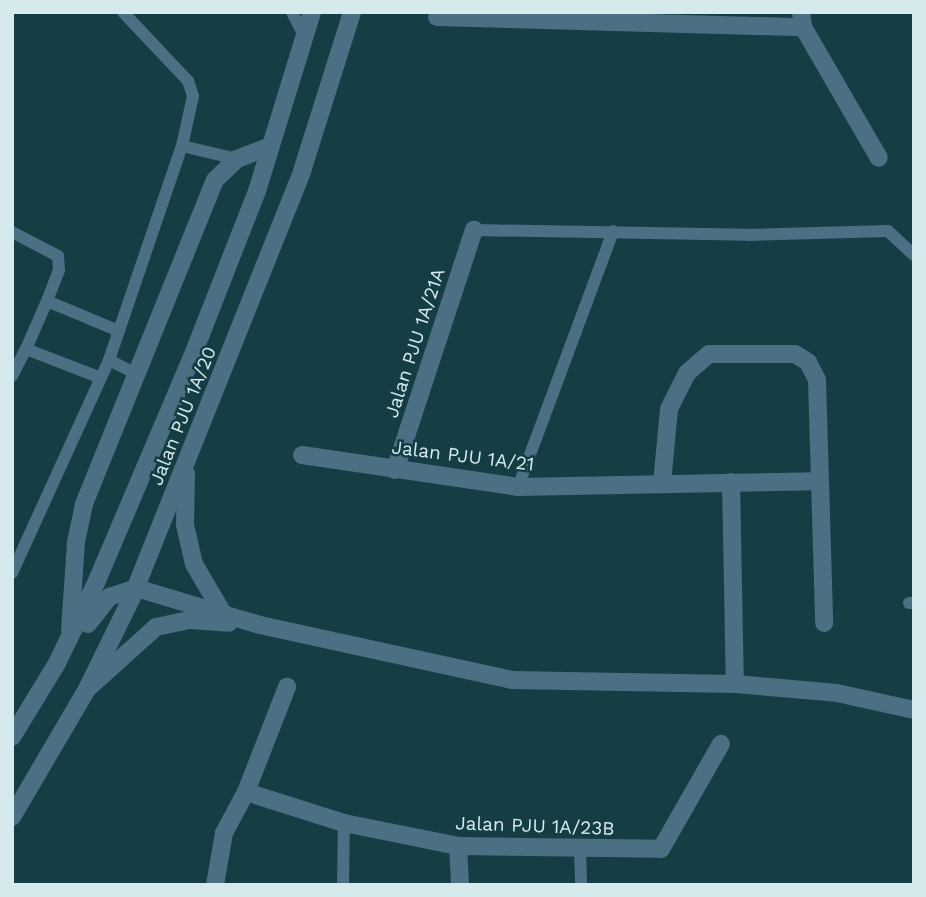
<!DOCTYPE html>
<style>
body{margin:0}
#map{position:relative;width:926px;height:897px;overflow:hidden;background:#143e44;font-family:"Work Sans",sans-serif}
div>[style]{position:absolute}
.service>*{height:12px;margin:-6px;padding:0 6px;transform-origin:6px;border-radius:6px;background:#4b6f83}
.minor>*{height:18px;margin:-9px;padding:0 9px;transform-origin:9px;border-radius:9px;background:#4b6f83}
.tertiary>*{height:18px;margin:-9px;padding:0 9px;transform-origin:9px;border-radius:9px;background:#4b6f83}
span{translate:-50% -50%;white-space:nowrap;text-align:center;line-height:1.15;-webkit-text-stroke:5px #143e44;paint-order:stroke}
.street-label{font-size:19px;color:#d4eaed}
.frame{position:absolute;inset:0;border:14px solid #d4eaed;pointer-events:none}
</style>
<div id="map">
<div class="service">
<i style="left:292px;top:12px;width:28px;rotate:63deg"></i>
<i style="left:182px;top:146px;width:57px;rotate:13.3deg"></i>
<i style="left:474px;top:230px;width:274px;rotate:1deg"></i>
<i style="left:748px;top:235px;width:140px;rotate:-1.6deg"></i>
<i style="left:888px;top:231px;width:35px;rotate:43deg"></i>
<i style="left:12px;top:232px;width:52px;rotate:27.6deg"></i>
<i style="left:58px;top:256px;width:14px;rotate:86deg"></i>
<i style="left:59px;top:270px;width:33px;rotate:111deg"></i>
<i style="left:47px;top:301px;width:78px;rotate:22.6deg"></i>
<i style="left:26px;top:349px;width:52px;rotate:-66.4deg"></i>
<i style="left:109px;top:360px;width:226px;rotate:-71.2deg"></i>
<i style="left:182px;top:146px;width:51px;rotate:-77.6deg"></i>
<i style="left:193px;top:96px;width:16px;rotate:-108deg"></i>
<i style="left:188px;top:81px;width:95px;rotate:-133.3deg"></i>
<i style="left:12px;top:376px;width:30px;rotate:-63deg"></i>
<i style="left:26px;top:349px;width:80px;rotate:21.1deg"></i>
<i style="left:518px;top:487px;width:273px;rotate:-69.6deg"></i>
<i style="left:12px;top:573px;width:234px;rotate:-65.5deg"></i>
<i style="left:109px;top:360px;width:33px;rotate:27deg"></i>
<i style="left:909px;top:603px;width:5px"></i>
<i style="left:580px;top:851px;width:34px;rotate:88deg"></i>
<i style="left:343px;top:885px;width:62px;rotate:-89.1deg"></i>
</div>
<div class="minor">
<i style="left:801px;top:12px;width:15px;rotate:82deg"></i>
<i style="left:803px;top:27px;width:151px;rotate:59.9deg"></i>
<i style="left:437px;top:17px;width:366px;rotate:1.6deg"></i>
<i style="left:302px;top:455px;width:218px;rotate:8.4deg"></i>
<i style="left:518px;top:487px;width:299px;rotate:-1.1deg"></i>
<i style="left:395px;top:470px;width:253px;rotate:-71.8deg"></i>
<i style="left:731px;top:482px;width:202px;rotate:88.9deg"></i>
<i style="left:662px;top:483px;width:74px;rotate:-84.6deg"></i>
<i style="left:669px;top:409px;width:40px;rotate:-63.4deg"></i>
<i style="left:687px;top:373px;width:29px;rotate:-41deg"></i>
<i style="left:709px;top:354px;width:86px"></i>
<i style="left:795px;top:354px;width:15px;rotate:32deg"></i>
<i style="left:808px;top:362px;width:20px;rotate:63deg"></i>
<i style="left:817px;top:380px;width:243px;rotate:88.3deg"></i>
<i style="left:136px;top:588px;width:129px;rotate:16.6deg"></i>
<i style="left:260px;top:625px;width:258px;rotate:12.3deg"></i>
<i style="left:512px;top:680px;width:223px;rotate:1deg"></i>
<i style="left:735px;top:684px;width:102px;rotate:5deg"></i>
<i style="left:837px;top:693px;width:79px;rotate:12.4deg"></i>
<i style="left:87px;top:689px;width:93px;rotate:-41.9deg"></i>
<i style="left:156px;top:627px;width:35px;rotate:-12deg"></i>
<i style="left:190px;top:620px;width:39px;rotate:4deg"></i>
<i style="left:246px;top:792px;width:103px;rotate:17.6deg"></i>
<i style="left:344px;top:823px;width:116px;rotate:11.4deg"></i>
<i style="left:458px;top:846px;width:203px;rotate:0.8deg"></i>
<i style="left:661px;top:849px;width:121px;rotate:-60.3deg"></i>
<i style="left:458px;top:846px;width:39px;rotate:87deg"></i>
<i style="left:215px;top:885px;width:53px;rotate:-80.2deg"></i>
<i style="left:224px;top:833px;width:47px;rotate:-61.8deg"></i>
<i style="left:246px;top:792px;width:113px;rotate:-68.7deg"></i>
</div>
<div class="tertiary">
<i style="left:186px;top:474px;width:51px;rotate:91.1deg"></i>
<i style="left:185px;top:525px;width:40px;rotate:77deg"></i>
<i style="left:194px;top:564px;width:56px;rotate:59.7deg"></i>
<i style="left:88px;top:624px;width:34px;rotate:-52deg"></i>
<i style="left:109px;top:597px;width:28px;rotate:-18deg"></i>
<i style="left:70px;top:630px;width:88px;rotate:-86.1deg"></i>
<i style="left:76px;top:542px;width:39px;rotate:-78deg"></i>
<i style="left:84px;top:504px;width:349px;rotate:-68deg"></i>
<i style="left:215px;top:180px;width:30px;rotate:-44deg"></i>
<i style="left:237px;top:159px;width:34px;rotate:-21deg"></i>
<i style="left:12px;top:737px;width:84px;rotate:-58.6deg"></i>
<i style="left:56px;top:665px;width:91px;rotate:-64deg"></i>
<i style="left:96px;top:583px;width:246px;rotate:-67deg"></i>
<i style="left:192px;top:357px;width:178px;rotate:-68.6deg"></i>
<i style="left:257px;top:191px;width:187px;rotate:-72.9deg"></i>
<i style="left:12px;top:817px;width:148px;rotate:-59.6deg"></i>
<i style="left:87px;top:689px;width:102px;rotate:-63.9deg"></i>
<i style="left:132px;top:597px;width:459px;rotate:-68.2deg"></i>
<i style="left:302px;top:171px;width:167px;rotate:-72.5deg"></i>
</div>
<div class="street-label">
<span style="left:415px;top:343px;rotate:-72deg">Jalan PJU 1A/21A</span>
<span style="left:183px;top:416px;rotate:-68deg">Jalan PJU 1A/20</span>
<span style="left:463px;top:456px;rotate:7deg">Jalan PJU 1A/21</span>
<span style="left:535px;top:826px;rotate:2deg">Jalan PJU 1A/23B</span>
</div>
<div class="frame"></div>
</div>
